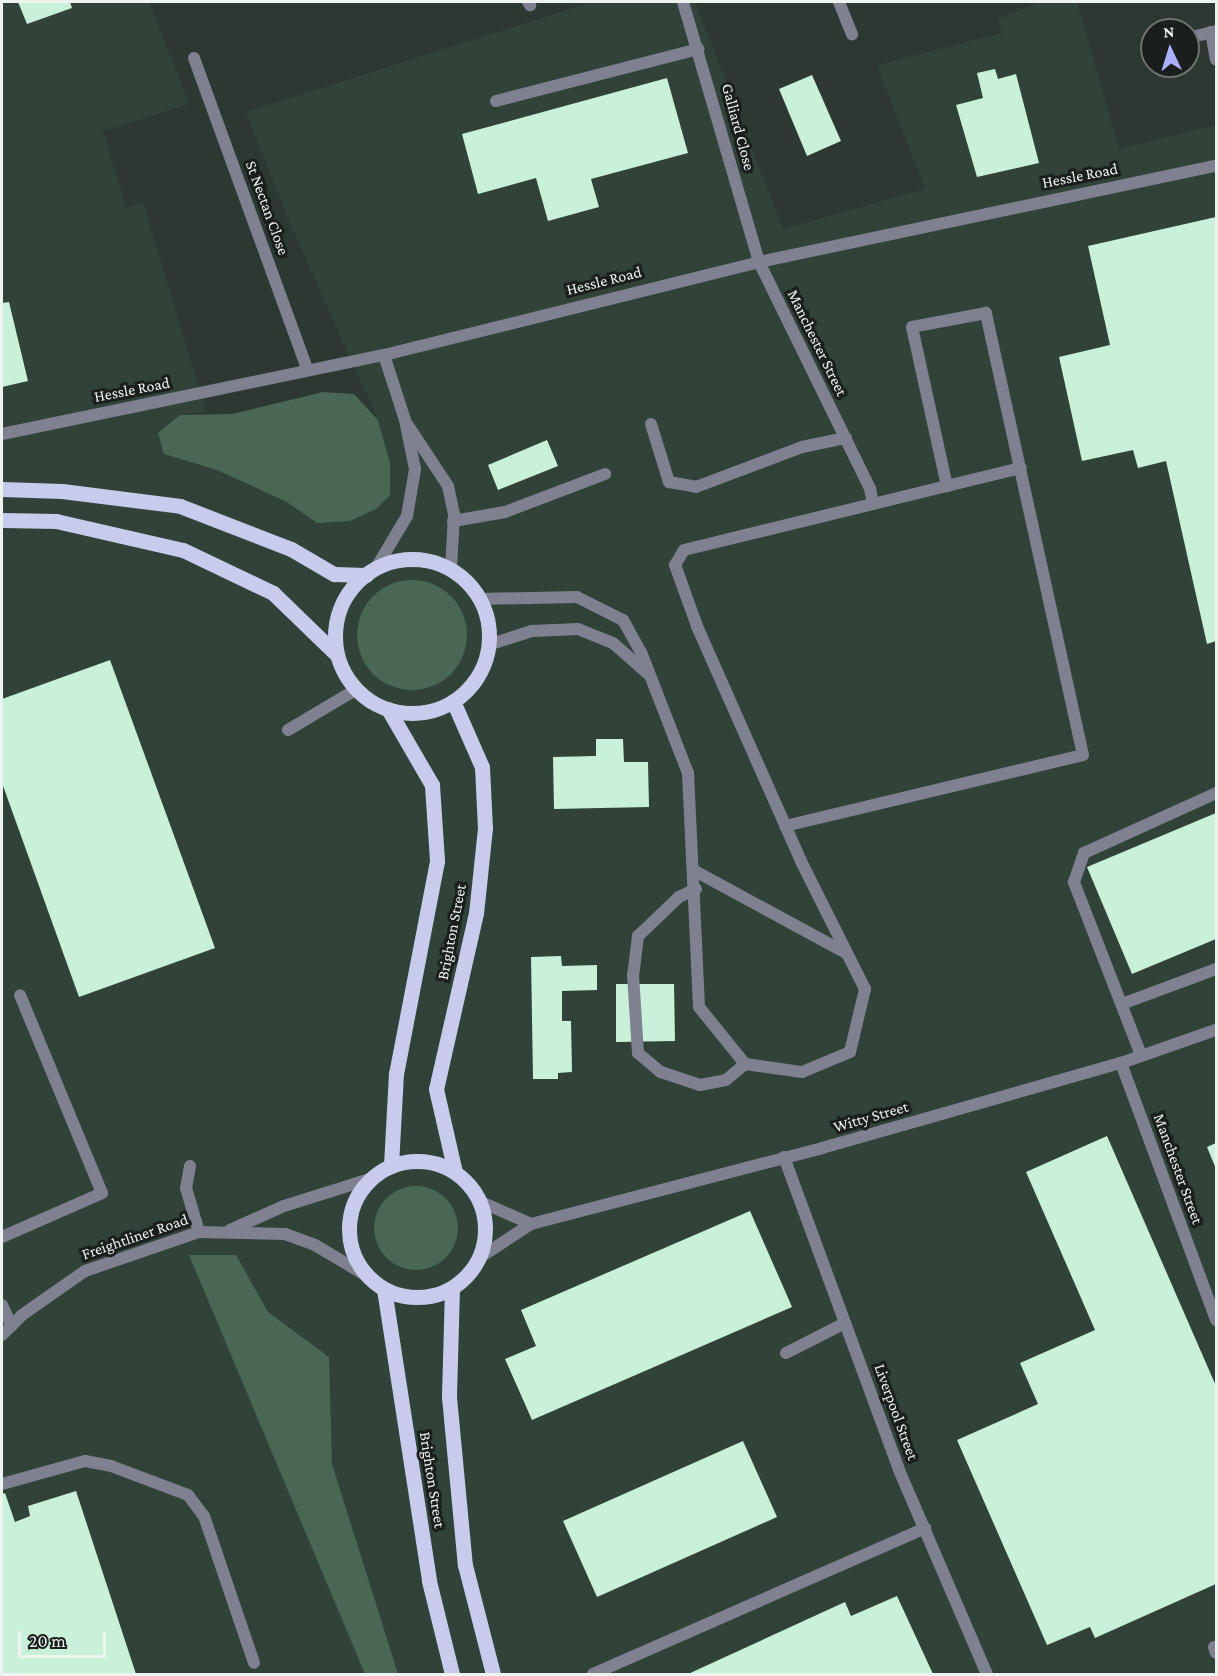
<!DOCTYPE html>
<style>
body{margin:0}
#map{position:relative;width:1218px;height:1676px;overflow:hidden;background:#2e3832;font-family:"Crimson Pro",serif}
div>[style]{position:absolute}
.built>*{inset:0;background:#314239}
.green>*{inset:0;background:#486755}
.round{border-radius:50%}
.building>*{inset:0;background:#c9f1d9}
.service>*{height:12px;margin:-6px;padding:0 6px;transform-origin:6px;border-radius:6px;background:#7f8190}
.minor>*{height:12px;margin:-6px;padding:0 6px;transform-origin:6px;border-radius:6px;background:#7f8190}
.tertiary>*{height:12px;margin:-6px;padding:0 6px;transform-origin:6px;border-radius:6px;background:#7f8190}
.primary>*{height:15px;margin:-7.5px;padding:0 7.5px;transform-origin:7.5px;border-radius:7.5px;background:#c8ccec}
.primary>.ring{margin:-7.5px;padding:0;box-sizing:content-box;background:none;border:15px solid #c8ccec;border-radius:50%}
span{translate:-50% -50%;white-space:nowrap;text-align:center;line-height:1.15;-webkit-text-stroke:6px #1a1e1c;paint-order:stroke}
.street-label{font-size:16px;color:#edf3ef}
.frame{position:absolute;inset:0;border:3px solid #edf3ef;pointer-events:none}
.north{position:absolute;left:1140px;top:18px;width:60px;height:60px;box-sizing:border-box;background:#1a1e1c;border:2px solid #6e7370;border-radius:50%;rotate:356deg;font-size:16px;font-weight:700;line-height:24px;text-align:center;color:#edf3ef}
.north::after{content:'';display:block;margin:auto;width:21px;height:27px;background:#aab0fb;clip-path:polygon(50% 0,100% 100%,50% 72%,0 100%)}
.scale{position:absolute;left:18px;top:1631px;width:88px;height:27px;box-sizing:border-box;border:3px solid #edf3ef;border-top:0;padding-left:8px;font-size:18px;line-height:21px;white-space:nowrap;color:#edf3ef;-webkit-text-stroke:4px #1a1e1c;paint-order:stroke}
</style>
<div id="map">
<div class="built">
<i style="clip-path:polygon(evenodd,2px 2px,149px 2px,189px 104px,103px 131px,126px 208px,143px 203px,206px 412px,180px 415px,164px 454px,217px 470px,287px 502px,318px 523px,390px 463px,378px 420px,293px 230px,246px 112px,592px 2px,695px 2px,783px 229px,925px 189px,877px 65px,1002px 33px,998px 19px,1040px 2px,1077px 2px,1119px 149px,1216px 125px,1216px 1674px,2px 1674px,2px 2px,378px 592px,466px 626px,463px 655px,370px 671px,358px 648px,357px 625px,368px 602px,378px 592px,2px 2px,424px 1187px,456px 1242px,447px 1257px,403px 1189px,424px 1187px)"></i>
</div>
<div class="green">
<i style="clip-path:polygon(323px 392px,354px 394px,378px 420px,390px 463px,390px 495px,376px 509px,350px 521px,317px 523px,287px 502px,217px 470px,164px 454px,158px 433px,180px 415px,232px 414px)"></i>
<i class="round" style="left:357px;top:580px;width:110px;height:110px"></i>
<i class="round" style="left:374px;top:1186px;width:84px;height:84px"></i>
<i style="clip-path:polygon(189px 1255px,236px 1255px,268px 1312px,329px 1357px,332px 1464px,398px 1674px,365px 1674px)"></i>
</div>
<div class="building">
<i style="clip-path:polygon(18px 2px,70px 2px,72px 8px,27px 24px)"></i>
<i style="clip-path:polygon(995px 69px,998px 79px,1016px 74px,1039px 163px,977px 177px,956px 105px,983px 98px,977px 73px)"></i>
<i style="clip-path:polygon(812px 75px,841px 141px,807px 156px,779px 89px)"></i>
<i style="clip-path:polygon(667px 78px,688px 153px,591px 179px,599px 207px,548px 221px,536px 178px,478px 194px,462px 134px)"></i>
<i style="clip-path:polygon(1216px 217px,1216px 641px,1207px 644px,1166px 461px,1138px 468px,1133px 450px,1082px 461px,1059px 357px,1110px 345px,1088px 246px)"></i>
<i style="clip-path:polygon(9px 302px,28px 381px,2px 387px,2px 303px)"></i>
<i style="clip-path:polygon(547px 440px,558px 466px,498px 490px,488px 465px)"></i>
<i style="clip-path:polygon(110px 660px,215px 948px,79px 997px,2px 783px,2px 699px)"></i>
<i style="clip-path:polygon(596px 739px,623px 739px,624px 762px,648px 762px,649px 807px,554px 809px,553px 757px,596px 756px)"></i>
<i style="clip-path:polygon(1216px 813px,1216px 939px,1132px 974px,1087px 867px)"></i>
<i style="clip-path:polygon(561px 956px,562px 966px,597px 965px,597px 990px,562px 991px,562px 1021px,571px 1021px,572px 1072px,558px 1073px,558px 1079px,533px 1079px,531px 957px)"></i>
<i style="clip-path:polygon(616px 984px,674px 984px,675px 1041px,616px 1042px)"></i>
<i style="clip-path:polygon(1107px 1136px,1216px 1386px,1216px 1584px,1095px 1638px,1090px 1627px,1047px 1645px,957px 1440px,1038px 1404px,1020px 1363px,1095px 1330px,1026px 1172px)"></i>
<i style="clip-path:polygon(1216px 1143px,1216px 1169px,1207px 1147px)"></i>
<i style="clip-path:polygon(750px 1211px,792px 1307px,532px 1420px,505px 1359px,536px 1346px,521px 1310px)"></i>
<i style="clip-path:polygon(743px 1441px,777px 1517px,597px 1597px,563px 1521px)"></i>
<i style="clip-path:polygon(76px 1491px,136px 1674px,2px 1674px,2px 1494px,5px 1493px,15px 1522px,30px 1516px,28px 1506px)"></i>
<i style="clip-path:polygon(897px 1596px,933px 1674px,688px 1674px,845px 1602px,851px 1616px)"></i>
</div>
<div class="service">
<i style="left:496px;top:101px;width:209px;rotate:-14.4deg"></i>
<i style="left:651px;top:424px;width:61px;rotate:72.8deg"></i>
<i style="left:669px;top:482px;width:27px;rotate:10deg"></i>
<i style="left:696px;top:487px;width:113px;rotate:-20.7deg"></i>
<i style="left:802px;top:447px;width:45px;rotate:-11.6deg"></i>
<i style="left:873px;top:504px;width:152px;rotate:-13.7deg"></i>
<i style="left:453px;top:521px;width:53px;rotate:-9.8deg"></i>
<i style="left:505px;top:512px;width:107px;rotate:-20.8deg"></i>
<i style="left:479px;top:599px;width:98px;rotate:-1.2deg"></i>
<i style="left:577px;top:597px;width:51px;rotate:26.6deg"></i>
<i style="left:623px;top:620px;width:37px;rotate:61deg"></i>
<i style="left:641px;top:652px;width:130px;rotate:68.8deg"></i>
<i style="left:688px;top:773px;width:234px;rotate:87.3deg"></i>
<i style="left:699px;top:1007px;width:73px;rotate:51.1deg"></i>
<i style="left:745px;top:1064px;width:58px;rotate:8deg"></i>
<i style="left:802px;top:1072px;width:52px;rotate:-22.6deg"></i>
<i style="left:850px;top:1052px;width:65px;rotate:-76.6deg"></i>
<i style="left:865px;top:989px;width:143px;rotate:-116.6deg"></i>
<i style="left:801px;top:861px;width:257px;rotate:-113.9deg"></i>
<i style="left:697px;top:626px;width:65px;rotate:-109.8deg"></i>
<i style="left:675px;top:565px;width:17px;rotate:-59deg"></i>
<i style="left:684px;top:550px;width:195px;rotate:-13.7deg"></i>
<i style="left:873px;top:504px;width:15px;rotate:-101deg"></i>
<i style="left:488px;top:645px;width:46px;rotate:-17.7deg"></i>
<i style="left:532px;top:631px;width:46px;rotate:-2.5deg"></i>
<i style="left:578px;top:629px;width:38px;rotate:22deg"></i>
<i style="left:613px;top:643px;width:45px;rotate:41.4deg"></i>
<i style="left:288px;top:730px;width:80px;rotate:-30.7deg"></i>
<i style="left:785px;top:826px;width:306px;rotate:-13.4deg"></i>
<i style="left:1083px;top:755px;width:453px;rotate:-102.4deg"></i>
<i style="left:986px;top:313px;width:75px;rotate:169.3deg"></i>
<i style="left:912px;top:327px;width:163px;rotate:77.6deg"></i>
<i style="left:695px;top:871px;width:172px;rotate:28.5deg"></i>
<i style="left:696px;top:889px;width:19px;rotate:155deg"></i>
<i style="left:679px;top:897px;width:57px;rotate:136.4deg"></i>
<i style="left:638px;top:936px;width:38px;rotate:97deg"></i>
<i style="left:633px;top:974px;width:79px;rotate:86.4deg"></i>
<i style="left:638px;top:1053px;width:30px;rotate:40deg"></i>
<i style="left:661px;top:1072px;width:41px;rotate:18.4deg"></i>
<i style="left:700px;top:1085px;width:26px;rotate:-11deg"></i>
<i style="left:726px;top:1080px;width:25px;rotate:-40deg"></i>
<i style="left:1122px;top:1004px;width:100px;rotate:-20.4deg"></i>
<i style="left:1141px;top:1055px;width:186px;rotate:-111.2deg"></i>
<i style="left:1074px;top:882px;width:31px;rotate:-71deg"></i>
<i style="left:1084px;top:853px;width:145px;rotate:-24.4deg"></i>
<i style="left:190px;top:1166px;width:22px;rotate:100deg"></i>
<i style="left:186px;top:1188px;width:46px;rotate:73.5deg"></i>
<i style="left:2px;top:1237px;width:109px;rotate:-23.7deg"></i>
<i style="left:102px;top:1193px;width:214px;rotate:-112.5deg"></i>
<i style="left:2px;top:1305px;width:23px;rotate:65deg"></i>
<i style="left:786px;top:1353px;width:66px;rotate:-27deg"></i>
<i style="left:2px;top:1484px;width:86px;rotate:-15.5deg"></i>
<i style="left:85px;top:1461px;width:26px;rotate:11deg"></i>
<i style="left:111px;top:1466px;width:82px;rotate:20.6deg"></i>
<i style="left:188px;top:1495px;width:26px;rotate:53deg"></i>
<i style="left:204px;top:1516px;width:155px;rotate:71.2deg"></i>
<i style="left:1214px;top:1647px;width:6px;rotate:72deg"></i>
<i style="left:593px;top:1674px;width:363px;rotate:-23.7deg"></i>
</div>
<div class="minor">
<i style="left:528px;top:2px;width:4px;rotate:56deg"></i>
<i style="left:683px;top:2px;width:271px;rotate:73.7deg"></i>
<i style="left:759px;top:262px;width:253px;rotate:63.9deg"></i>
<i style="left:839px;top:2px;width:35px;rotate:68deg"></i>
<i style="left:1211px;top:32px;width:28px;rotate:80deg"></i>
<i style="left:1188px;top:38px;width:29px;rotate:-14deg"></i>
<i style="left:194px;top:58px;width:331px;rotate:70deg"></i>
<i style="left:1121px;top:1063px;width:274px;rotate:69.7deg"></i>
<i style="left:784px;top:1157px;width:333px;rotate:69.8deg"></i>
<i style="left:899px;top:1470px;width:222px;rotate:66.7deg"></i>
<i style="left:230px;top:1230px;width:59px;rotate:-24deg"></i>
<i style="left:284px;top:1206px;width:90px;rotate:-17.4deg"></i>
<i style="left:2px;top:1335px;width:28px;rotate:-45deg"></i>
<i style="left:22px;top:1315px;width:77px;rotate:-34.9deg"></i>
<i style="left:85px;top:1271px;width:120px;rotate:-18.9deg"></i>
<i style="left:199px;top:1232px;width:86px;rotate:1.3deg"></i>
<i style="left:285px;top:1234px;width:32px;rotate:20deg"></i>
<i style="left:315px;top:1245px;width:61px;rotate:30.8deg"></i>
</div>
<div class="tertiary">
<i style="left:407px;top:424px;width:74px;rotate:56.5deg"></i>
<i style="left:448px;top:486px;width:30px;rotate:78deg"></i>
<i style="left:454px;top:515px;width:54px;rotate:93.2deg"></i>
<i style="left:2px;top:434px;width:390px;rotate:-11.7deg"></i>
<i style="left:384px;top:355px;width:386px;rotate:-13.9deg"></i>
<i style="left:759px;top:262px;width:467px;rotate:-11.9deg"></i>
<i style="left:376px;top:568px;width:61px;rotate:-59.2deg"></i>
<i style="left:407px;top:516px;width:48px;rotate:-80.3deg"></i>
<i style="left:415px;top:469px;width:50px;rotate:-101.5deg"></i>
<i style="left:405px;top:420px;width:68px;rotate:-107.9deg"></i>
<i style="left:479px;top:1201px;width:57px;rotate:23.9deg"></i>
<i style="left:479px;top:1258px;width:62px;rotate:-33.2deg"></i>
<i style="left:531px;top:1224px;width:301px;rotate:-14.6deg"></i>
<i style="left:822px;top:1148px;width:311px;rotate:-15.9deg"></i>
<i style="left:1121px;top:1063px;width:101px;rotate:-19.2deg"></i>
</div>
<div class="primary">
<i style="left:2px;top:489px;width:60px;rotate:1.9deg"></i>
<i style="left:62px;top:491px;width:119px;rotate:7.2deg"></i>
<i style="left:180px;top:506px;width:119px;rotate:21.2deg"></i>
<i style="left:291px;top:549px;width:50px;rotate:30.2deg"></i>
<i style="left:334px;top:574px;width:32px;rotate:2deg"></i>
<i style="left:2px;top:520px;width:54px;rotate:1.1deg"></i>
<i style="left:56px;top:521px;width:130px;rotate:12.9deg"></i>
<i style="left:183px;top:550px;width:100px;rotate:25.5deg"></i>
<i style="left:273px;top:593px;width:89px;rotate:44.1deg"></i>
<i class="ring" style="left:335px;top:559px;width:139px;height:139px"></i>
<i style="left:453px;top:701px;width:72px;rotate:66.3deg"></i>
<i style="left:482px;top:767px;width:61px;rotate:87.2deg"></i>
<i style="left:485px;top:828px;width:85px;rotate:96deg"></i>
<i style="left:476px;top:913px;width:180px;rotate:102.8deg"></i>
<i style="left:436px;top:1089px;width:85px;rotate:77.1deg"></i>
<i style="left:388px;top:709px;width:88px;rotate:59.9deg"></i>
<i style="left:432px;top:785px;width:76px;rotate:86.2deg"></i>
<i style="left:437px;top:861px;width:216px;rotate:100.9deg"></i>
<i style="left:396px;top:1073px;width:93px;rotate:93.1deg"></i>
<i class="ring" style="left:349px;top:1161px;width:121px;height:121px"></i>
<i style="left:452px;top:1288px;width:109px;rotate:91.6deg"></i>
<i style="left:449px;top:1397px;width:169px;rotate:84.6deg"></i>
<i style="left:465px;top:1565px;width:113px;rotate:75.6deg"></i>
<i style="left:384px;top:1289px;width:295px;rotate:81.2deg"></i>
<i style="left:429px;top:1581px;width:96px;rotate:76.1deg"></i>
</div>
<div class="street-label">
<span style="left:738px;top:127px;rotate:75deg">Galliard Close</span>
<span style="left:1080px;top:176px;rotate:-11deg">Hessle Road</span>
<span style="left:267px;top:208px;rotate:70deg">St Nectan Close</span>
<span style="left:604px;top:281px;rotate:-14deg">Hessle Road</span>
<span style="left:817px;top:343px;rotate:64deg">Manchester Street</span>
<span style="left:132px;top:390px;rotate:-11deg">Hessle Road</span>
<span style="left:452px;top:932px;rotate:-79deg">Brighton Street</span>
<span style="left:871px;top:1117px;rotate:-16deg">Witty Street</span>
<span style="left:1178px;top:1169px;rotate:70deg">Manchester Street</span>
<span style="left:135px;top:1237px;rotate:-19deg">Freightliner Road</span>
<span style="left:896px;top:1412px;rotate:70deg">Liverpool Street</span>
<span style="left:432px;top:1480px;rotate:81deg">Brighton Street</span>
</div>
<div class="frame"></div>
<div class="north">N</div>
<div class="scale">20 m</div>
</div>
